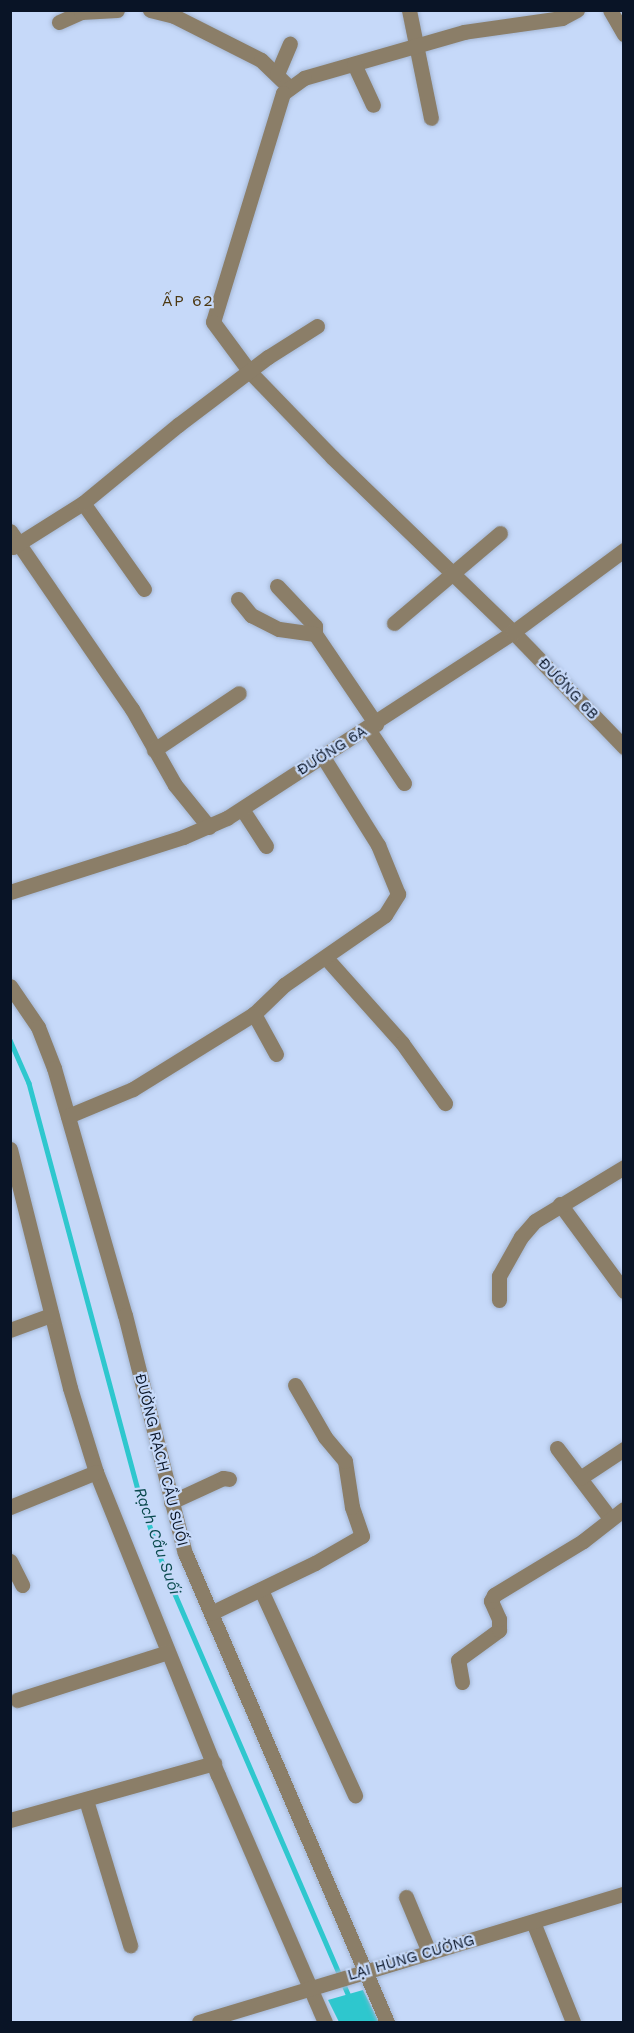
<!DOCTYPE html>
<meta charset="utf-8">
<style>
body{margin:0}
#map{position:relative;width:634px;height:2033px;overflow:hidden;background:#c6d9f9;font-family:"Work Sans",sans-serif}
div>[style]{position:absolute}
.water>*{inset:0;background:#2ec7ce}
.stream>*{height:4.5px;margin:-2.25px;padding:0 2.25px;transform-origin:2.25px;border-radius:2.25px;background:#2ec7ce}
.roads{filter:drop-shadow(0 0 2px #a4b6d3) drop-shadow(0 0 2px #a4b6d3)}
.minor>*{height:15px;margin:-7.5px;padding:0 7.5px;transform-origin:7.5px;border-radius:7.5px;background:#8b7e68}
span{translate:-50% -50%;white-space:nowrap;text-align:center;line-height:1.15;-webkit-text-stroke:4.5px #c6d9f9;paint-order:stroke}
.street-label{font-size:15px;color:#091426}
.neighbourhood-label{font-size:16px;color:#4c3812;letter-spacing:1.5px}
.water-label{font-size:16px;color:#0a4a4e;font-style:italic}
.frame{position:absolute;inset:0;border:12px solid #091426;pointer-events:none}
</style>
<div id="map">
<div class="water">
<i style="clip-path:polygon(363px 1990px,379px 2022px,339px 2022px,328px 2000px)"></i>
</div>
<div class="stream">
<i style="left:10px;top:1040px;width:47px;rotate:66.2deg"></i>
<i style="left:29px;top:1083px;width:425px;rotate:75deg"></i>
<i style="left:139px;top:1494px;width:81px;rotate:71.3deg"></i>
<i style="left:165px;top:1571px;width:466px;rotate:66.6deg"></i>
</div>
<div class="roads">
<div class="minor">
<i style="left:150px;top:10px;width:25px;rotate:14deg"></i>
<i style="left:174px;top:16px;width:97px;rotate:26.8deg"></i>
<i style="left:261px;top:60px;width:40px;rotate:44deg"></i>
<i style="left:409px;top:10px;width:110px;rotate:78.5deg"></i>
<i style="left:577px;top:10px;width:17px;rotate:152deg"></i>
<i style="left:562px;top:18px;width:99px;rotate:171.9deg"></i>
<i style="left:464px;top:32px;width:166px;rotate:164deg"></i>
<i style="left:304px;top:78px;width:26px;rotate:144deg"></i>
<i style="left:283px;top:93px;width:239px;rotate:107deg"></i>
<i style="left:213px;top:322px;width:62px;rotate:53.5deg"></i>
<i style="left:250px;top:372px;width:118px;rotate:46deg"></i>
<i style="left:332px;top:457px;width:252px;rotate:44deg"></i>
<i style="left:513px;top:632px;width:160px;rotate:46deg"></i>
<i style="left:610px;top:10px;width:28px;rotate:60deg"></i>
<i style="left:59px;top:22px;width:24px;rotate:-24deg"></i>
<i style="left:81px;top:12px;width:36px;rotate:-3deg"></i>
<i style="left:354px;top:64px;width:45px;rotate:65.1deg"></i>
<i style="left:277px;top:74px;width:33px;rotate:-67deg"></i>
<i style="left:10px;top:531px;width:216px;rotate:55.6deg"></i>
<i style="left:132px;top:709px;width:87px;rotate:60.5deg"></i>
<i style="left:175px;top:785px;width:54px;rotate:51deg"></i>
<i style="left:13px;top:547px;width:83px;rotate:-32.2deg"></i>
<i style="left:277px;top:586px;width:55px;rotate:46.5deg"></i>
<i style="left:315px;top:626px;width:8px;rotate:90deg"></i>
<i style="left:315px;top:634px;width:109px;rotate:55.9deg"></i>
<i style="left:144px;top:589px;width:105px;rotate:-125.3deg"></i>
<i style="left:83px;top:503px;width:123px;rotate:-39.4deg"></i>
<i style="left:178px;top:425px;width:113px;rotate:-37.1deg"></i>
<i style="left:268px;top:357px;width:58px;rotate:-32.3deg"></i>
<i style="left:238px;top:599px;width:21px;rotate:51deg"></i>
<i style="left:251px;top:615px;width:31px;rotate:27deg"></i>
<i style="left:279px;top:629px;width:36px;rotate:8deg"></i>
<i style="left:394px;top:623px;width:139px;rotate:-40.3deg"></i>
<i style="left:368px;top:729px;width:65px;rotate:56.3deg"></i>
<i style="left:154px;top:750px;width:102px;rotate:-33.8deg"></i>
<i style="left:242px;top:809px;width:44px;rotate:57deg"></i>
<i style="left:10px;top:892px;width:182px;rotate:-17.6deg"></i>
<i style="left:183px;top:837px;width:48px;rotate:-23.4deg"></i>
<i style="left:227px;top:818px;width:341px;rotate:-33deg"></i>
<i style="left:513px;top:632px;width:138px;rotate:-36.5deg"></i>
<i style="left:327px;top:959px;width:113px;rotate:48.2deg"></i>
<i style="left:402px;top:1043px;width:74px;rotate:54.4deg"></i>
<i style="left:10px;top:986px;width:50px;rotate:55.7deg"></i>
<i style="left:38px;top:1027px;width:44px;rotate:68.7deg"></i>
<i style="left:54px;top:1068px;width:257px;rotate:74deg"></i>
<i style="left:125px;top:1315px;width:245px;rotate:75.9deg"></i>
<i style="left:185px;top:1553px;width:511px;rotate:66.7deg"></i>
<i style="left:276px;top:1054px;width:46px;rotate:-118.8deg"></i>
<i style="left:254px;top:1014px;width:42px;rotate:-44deg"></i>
<i style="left:284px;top:985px;width:123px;rotate:-34.7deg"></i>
<i style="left:385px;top:915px;width:25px;rotate:-58deg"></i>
<i style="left:398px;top:894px;width:53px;rotate:-112.2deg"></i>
<i style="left:378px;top:845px;width:104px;rotate:-122deg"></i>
<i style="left:68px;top:1116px;width:70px;rotate:-22.6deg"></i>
<i style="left:133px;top:1089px;width:142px;rotate:-31.8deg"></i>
<i style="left:10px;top:1149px;width:246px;rotate:75.9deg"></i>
<i style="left:70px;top:1388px;width:88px;rotate:72.8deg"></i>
<i style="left:96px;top:1472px;width:327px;rotate:68.1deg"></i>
<i style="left:218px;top:1775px;width:269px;rotate:66.6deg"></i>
<i style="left:560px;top:1204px;width:108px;rotate:53.7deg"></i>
<i style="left:499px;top:1300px;width:24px;rotate:-90deg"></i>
<i style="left:499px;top:1276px;width:45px;rotate:-60.6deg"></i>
<i style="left:521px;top:1237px;width:21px;rotate:-49deg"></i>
<i style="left:535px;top:1221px;width:104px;rotate:-31.2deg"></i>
<i style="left:10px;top:1330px;width:44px;rotate:-20.1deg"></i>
<i style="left:557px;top:1448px;width:88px;rotate:52.9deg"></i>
<i style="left:580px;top:1478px;width:53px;rotate:-33.4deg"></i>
<i style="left:171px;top:1502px;width:57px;rotate:-24.8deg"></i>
<i style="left:223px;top:1478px;width:6px;rotate:9deg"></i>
<i style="left:10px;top:1507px;width:93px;rotate:-22.1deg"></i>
<i style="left:10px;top:1561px;width:27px;rotate:63deg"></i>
<i style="left:261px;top:1590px;width:226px;rotate:65.4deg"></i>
<i style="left:211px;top:1613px;width:115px;rotate:-25.7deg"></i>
<i style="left:315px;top:1563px;width:54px;rotate:-29.9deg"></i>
<i style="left:362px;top:1536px;width:31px;rotate:-109deg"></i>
<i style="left:352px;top:1507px;width:47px;rotate:-98.7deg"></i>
<i style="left:345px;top:1461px;width:31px;rotate:-130deg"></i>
<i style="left:325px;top:1437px;width:60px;rotate:-120deg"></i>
<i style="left:462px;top:1682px;width:22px;rotate:-100deg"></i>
<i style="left:458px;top:1660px;width:51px;rotate:-36.2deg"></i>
<i style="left:499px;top:1630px;width:11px;rotate:-90deg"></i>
<i style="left:499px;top:1619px;width:20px;rotate:-114deg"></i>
<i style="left:491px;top:1601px;width:7px;rotate:-63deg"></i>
<i style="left:494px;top:1595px;width:104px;rotate:-31.2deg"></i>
<i style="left:583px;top:1541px;width:52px;rotate:-38deg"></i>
<i style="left:17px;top:1700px;width:158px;rotate:-17.6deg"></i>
<i style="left:86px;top:1800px;width:152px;rotate:73.1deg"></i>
<i style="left:10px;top:1820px;width:212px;rotate:-15.6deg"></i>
<i style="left:406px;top:1897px;width:60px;rotate:67.3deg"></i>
<i style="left:533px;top:1922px;width:108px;rotate:68.2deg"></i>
<i style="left:199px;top:2022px;width:444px;rotate:-16.8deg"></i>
</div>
</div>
<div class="street-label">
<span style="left:568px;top:689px;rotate:46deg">ĐƯỜNG 6B</span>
<span style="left:332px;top:751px;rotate:-32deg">ĐƯỜNG 6A</span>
<span style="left:161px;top:1460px;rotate:76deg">ĐƯỜNG RẠCH CẦU SUỐI</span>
<span style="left:411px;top:1958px;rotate:-16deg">LẠI HÙNG CƯỜNG</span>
</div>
<div class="neighbourhood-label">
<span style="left:188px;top:301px">ẤP 62</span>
</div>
<div class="water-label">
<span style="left:157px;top:1541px;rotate:71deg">Rạch Cầu Suối</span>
</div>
<div class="frame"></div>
</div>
